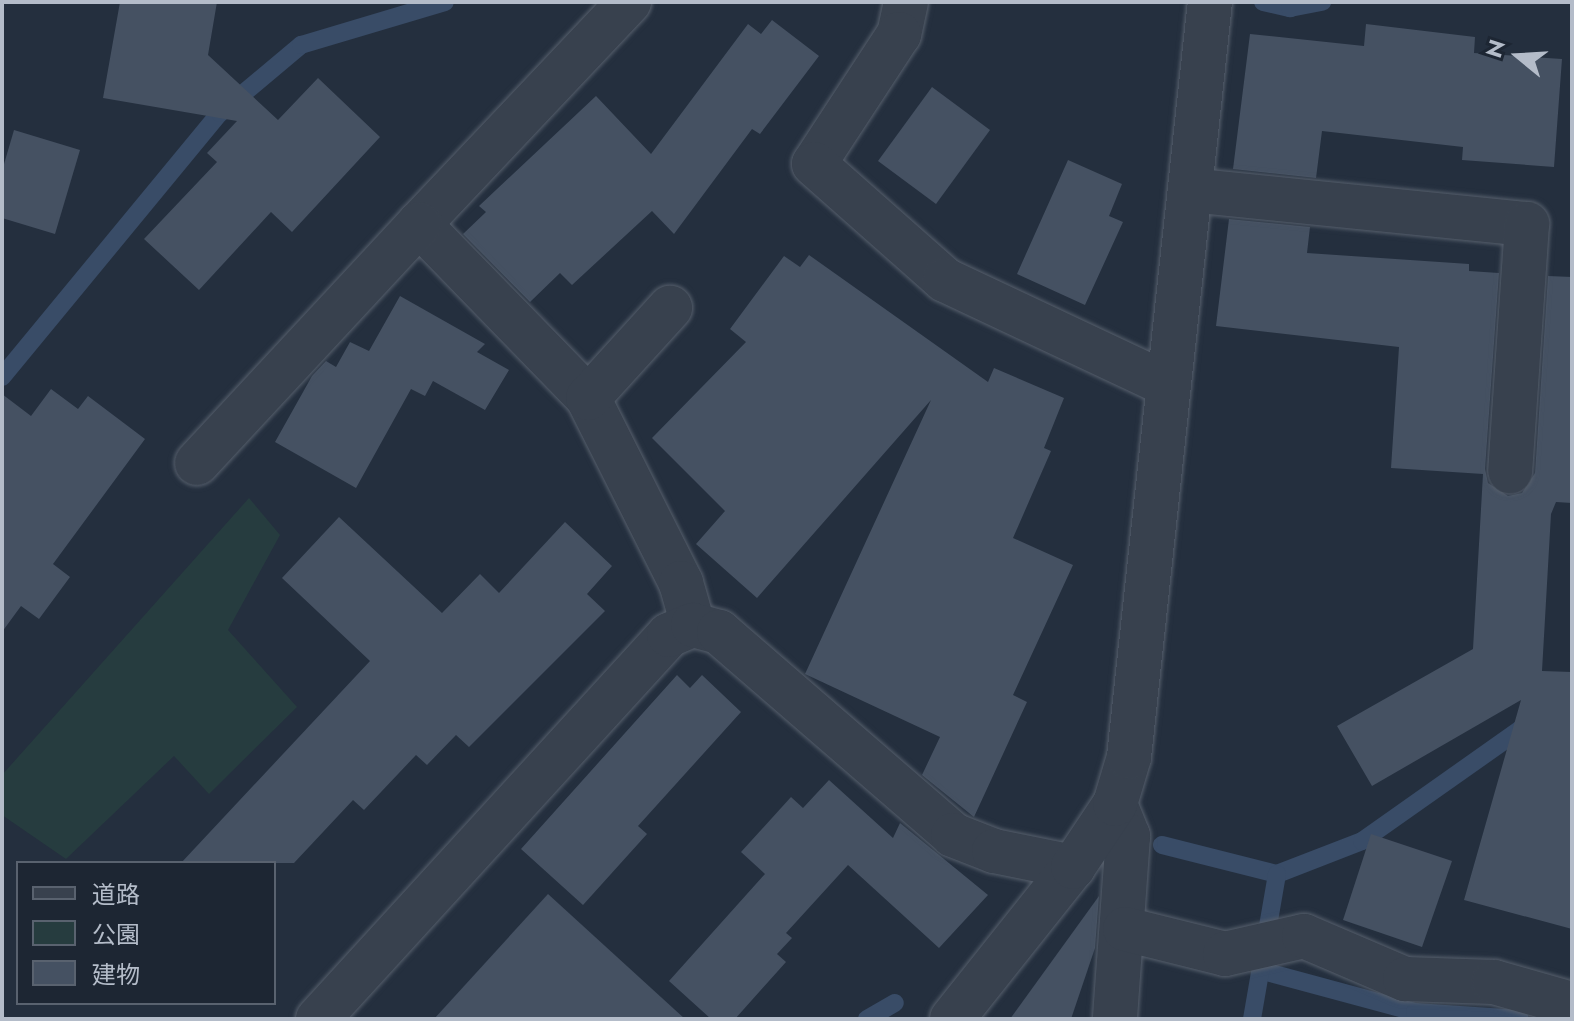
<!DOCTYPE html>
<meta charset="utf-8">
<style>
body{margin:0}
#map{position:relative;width:1574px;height:1021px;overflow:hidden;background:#242f3e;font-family:Jost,"Noto Sans JP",sans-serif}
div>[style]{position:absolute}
.green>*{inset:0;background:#263c3f}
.stream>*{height:18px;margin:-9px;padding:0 9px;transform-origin:9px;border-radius:9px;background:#394c67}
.building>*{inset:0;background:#455162}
.roads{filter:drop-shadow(0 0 2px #565f6c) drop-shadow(0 0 2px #565f6c)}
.street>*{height:44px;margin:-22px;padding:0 22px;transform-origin:22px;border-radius:22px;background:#38414e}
span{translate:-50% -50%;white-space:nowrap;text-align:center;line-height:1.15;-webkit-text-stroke:7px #1d2633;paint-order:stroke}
.frame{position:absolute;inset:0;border:4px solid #b4bcc9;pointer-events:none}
.legend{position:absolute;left:16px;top:861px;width:260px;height:144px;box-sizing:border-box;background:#1d2633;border:2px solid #59626f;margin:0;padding:10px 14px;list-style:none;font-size:24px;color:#b4bcc9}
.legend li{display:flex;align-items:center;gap:16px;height:40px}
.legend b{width:40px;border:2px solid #59626f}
.north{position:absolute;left:1478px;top:16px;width:80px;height:80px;-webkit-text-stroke:6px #1d2633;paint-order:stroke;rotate:288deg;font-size:22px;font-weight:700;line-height:32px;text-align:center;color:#b4bcc9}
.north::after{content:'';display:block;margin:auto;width:28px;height:36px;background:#b4bcc9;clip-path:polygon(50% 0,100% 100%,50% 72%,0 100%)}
</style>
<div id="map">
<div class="green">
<i style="clip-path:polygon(249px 498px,280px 535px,228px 630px,297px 707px,209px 794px,174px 756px,66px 859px,2px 815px,2px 775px)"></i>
</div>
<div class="stream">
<i style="left:1263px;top:2px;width:28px;rotate:13deg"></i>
<i style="left:1290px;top:8px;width:33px;rotate:-11deg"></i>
<i style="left:2px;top:377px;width:342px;rotate:-50.5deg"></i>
<i style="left:220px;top:113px;width:106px;rotate:-40deg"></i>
<i style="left:301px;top:45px;width:150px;rotate:-16.6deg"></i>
<i style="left:1162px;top:845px;width:119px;rotate:14.2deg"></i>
<i style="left:1277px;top:874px;width:91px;rotate:-21.2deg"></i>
<i style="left:1362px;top:841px;width:194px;rotate:-35.2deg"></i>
<i style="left:1521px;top:729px;width:51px;rotate:3.4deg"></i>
<i style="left:1263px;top:971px;width:157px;rotate:15.1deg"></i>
<i style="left:1415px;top:1012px;width:105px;rotate:3.8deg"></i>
<i style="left:867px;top:1019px;width:32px;rotate:-30deg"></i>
<i style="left:1252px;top:1019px;width:147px;rotate:-80.2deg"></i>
</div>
<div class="building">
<i style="clip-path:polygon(120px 2px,217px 2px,208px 55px,278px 120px,318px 78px,380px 137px,292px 232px,271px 212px,199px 290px,144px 239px,217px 162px,207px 153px,237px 121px,103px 98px)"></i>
<i style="clip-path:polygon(772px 20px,819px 56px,760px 134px,752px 129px,674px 234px,652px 211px,572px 285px,560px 273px,530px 302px,463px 234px,486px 212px,479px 206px,596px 96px,651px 154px,748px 24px,761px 34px)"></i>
<i style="clip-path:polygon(1366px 24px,1475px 37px,1474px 53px,1562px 59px,1554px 167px,1462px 160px,1463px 147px,1322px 131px,1316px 178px,1233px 169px,1250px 34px,1364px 46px)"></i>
<i style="clip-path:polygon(932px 87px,990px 130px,936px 204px,878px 161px)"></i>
<i style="clip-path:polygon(14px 130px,80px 150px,55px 234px,2px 218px,2px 171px)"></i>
<i style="clip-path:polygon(1068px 160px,1122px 184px,1109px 216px,1123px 222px,1085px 305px,1017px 274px)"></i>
<i style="clip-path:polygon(1229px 219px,1310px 227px,1307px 253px,1469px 264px,1469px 271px,1499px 273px,1485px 469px,1488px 483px,1508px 496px,1522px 493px,1535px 473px,1548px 276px,1572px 277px,1572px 503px,1556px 502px,1551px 514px,1542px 671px,1572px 672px,1572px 929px,1464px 900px,1521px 700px,1372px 786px,1337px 726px,1473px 649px,1483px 474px,1391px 468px,1399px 347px,1216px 326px)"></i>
<i style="clip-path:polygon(809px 255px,988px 382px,994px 368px,1064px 398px,1044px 448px,1051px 451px,1013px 538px,1073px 565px,1013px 695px,1027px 702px,974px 817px,922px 775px,940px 737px,805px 674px,931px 400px,757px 598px,696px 544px,725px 511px,652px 438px,746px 342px,730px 329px,784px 256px,800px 267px)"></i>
<i style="clip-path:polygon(400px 296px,485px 344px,477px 352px,509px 370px,485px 410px,433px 381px,425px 396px,411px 389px,356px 488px,275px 442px,312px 376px,326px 361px,336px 367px,350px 342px,369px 351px)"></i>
<i style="clip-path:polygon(51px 389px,78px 409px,88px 396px,145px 439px,53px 564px,70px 577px,39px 619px,21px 606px,2px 632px,2px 394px,31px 416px)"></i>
<i style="clip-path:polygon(339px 517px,442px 613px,480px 574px,499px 593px,565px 522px,612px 566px,587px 594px,605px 611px,469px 747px,456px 735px,427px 765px,416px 755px,364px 810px,353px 800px,294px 863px,181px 863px,370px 661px,282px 578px)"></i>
<i style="clip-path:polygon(677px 675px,690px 688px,702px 675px,741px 712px,638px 826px,647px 834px,583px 905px,521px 849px)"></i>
<i style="clip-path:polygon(829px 780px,893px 838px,900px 823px,988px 895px,939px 948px,848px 865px,786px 933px,792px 938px,777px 954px,786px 962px,735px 1019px,711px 1019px,669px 981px,765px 874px,741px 852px,791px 797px,803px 808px)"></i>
<i style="clip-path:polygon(1371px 834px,1452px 861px,1422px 947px,1343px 920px)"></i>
<i style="clip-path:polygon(548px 894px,685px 1019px,434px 1019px)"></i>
<i style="clip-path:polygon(1099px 896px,1095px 948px,1071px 1019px,1010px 1019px)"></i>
</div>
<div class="roads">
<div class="street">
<i style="left:629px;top:2px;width:306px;rotate:133.4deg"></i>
<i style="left:419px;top:224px;width:243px;rotate:45.8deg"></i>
<i style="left:588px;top:398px;width:207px;rotate:63.3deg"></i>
<i style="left:681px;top:583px;width:44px;rotate:74.1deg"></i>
<i style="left:906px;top:2px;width:33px;rotate:102deg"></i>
<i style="left:899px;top:34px;width:155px;rotate:123.2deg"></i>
<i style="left:814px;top:164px;width:175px;rotate:41.5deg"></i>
<i style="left:945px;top:280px;width:246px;rotate:25.2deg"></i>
<i style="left:1190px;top:190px;width:339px;rotate:5.8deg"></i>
<i style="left:1527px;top:224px;width:248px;rotate:93.9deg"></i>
<i style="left:588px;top:398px;width:122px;rotate:-47.7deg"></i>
<i style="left:197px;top:463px;width:326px;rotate:-47.1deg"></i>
<i style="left:1115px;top:804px;width:35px;rotate:68deg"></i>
<i style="left:1128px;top:836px;width:183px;rotate:94.1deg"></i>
<i style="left:1125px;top:929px;width:103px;rotate:14deg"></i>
<i style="left:1225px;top:954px;width:81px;rotate:-12.8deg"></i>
<i style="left:1304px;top:936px;width:110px;rotate:23.1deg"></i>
<i style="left:1405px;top:979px;width:89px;rotate:1.9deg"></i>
<i style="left:1494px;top:982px;width:81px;rotate:15.8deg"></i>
<i style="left:318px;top:1019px;width:520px;rotate:-47.57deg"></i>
<i style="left:669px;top:635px;width:26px;rotate:-23deg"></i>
<i style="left:693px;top:625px;width:27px;rotate:15deg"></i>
<i style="left:719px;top:632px;width:310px;rotate:40.9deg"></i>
<i style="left:953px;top:835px;width:44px;rotate:21.3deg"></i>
<i style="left:994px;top:851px;width:81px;rotate:11.4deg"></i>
<i style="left:952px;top:1019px;width:194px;rotate:-51.5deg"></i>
<i style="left:1073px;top:867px;width:76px;rotate:-56.3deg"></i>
<i style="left:1115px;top:804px;width:49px;rotate:-73.4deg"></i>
<i style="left:1129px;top:757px;width:759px;rotate:-83.88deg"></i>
</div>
</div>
<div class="frame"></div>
<ul class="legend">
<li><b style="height:10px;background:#38414e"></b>道路</li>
<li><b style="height:22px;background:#263c3f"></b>公園</li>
<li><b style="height:22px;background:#455162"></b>建物</li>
</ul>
<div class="north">N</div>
</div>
